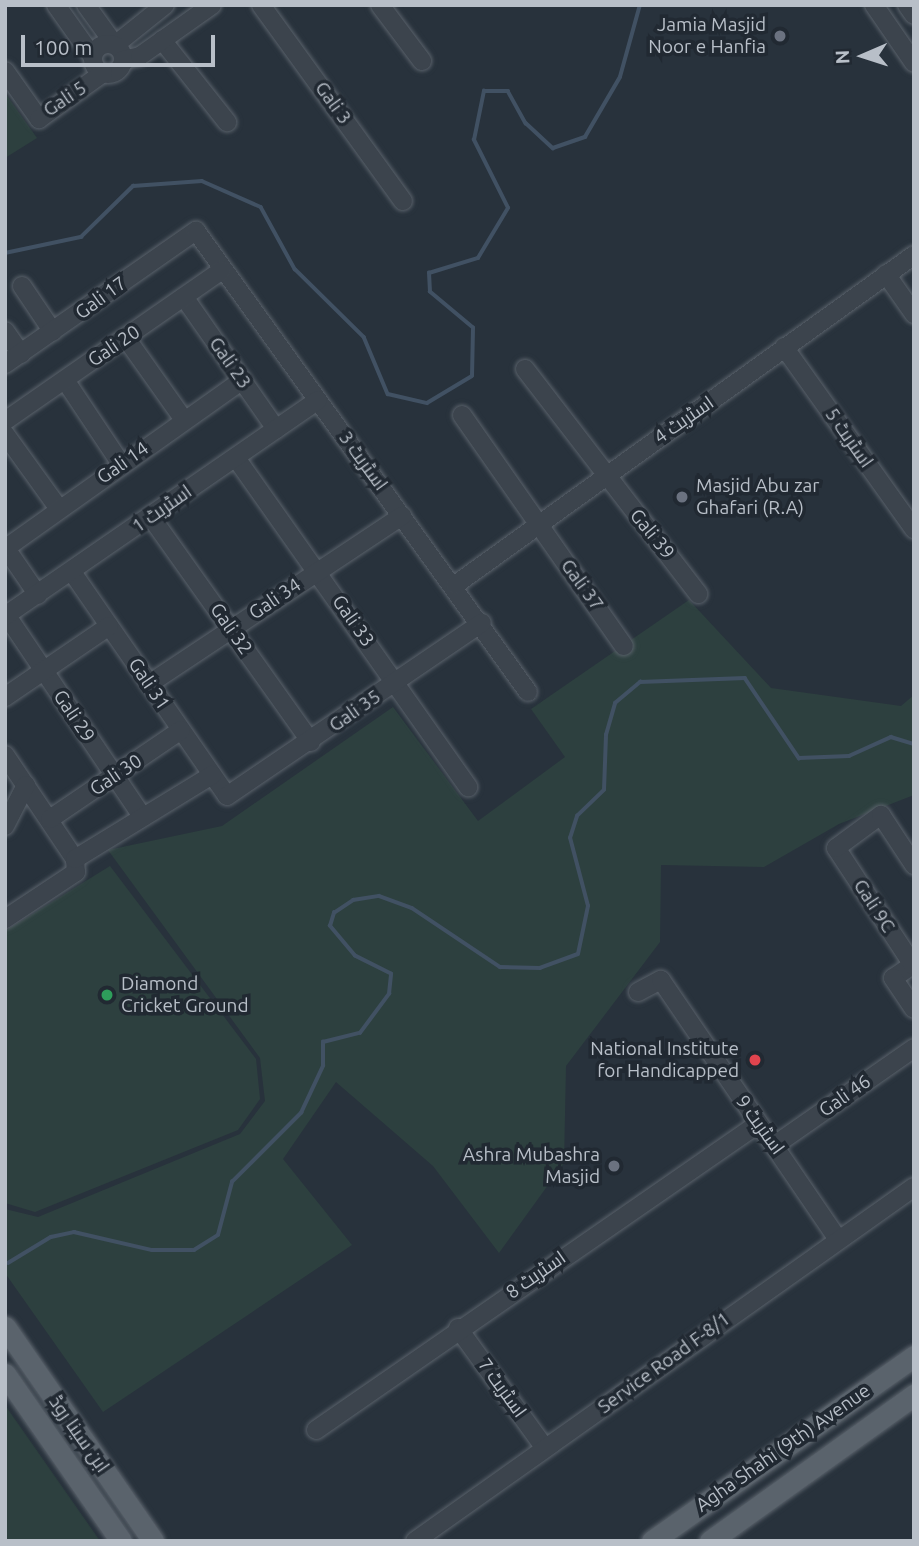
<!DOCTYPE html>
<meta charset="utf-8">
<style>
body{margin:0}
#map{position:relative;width:919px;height:1546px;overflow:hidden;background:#28323c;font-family:Ubuntu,Cairo,sans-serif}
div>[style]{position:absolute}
.green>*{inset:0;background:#2d403f}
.stream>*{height:3.5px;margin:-1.75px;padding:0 1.75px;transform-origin:1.75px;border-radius:1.75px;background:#415163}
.roads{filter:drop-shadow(0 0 2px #5a626b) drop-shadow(0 0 2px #5a626b)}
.minor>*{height:18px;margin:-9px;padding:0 9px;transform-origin:9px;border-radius:9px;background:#3c444d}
.minor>.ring{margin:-9px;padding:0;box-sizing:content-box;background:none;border:18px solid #3c444d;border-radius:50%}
.major>*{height:21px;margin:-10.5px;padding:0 10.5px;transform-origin:10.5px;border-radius:10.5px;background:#5a636c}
.dots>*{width:19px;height:19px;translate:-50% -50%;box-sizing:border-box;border:4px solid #212932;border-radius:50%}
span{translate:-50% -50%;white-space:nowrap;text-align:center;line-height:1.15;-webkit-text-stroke:7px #212932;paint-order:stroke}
.poi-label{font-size:19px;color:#b8bfc8}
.right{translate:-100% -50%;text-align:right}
.left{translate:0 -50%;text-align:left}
.street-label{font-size:19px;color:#b8bfc8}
.frame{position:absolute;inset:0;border:7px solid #b8bfc8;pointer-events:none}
.north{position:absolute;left:828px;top:21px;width:70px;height:70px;-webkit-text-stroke:5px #212932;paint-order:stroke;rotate:267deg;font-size:19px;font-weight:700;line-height:28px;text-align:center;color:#b8bfc8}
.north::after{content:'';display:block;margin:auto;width:24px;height:32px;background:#b8bfc8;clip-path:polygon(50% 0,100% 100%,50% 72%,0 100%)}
.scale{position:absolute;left:21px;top:35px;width:194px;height:32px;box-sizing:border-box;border:4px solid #b8bfc8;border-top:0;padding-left:9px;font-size:21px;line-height:24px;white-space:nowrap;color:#b8bfc8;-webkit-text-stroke:5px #212932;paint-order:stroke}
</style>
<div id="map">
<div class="green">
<i style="clip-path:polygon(5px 93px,37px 138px,5px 158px)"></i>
<i style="clip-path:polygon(689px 600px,771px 688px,901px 706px,914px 695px,914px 795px,839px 824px,764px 867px,661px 865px,660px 942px,566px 1066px,564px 1163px,499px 1253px,433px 1166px,336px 1082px,283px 1159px,352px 1245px,103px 1412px,5px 1273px,5px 1209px,38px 1217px,240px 1134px,265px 1101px,260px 1058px,108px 850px,222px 826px,393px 707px,478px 821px,565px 757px,531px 709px)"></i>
<i style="clip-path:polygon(110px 866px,256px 1059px,260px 1099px,238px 1130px,35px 1212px,5px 1203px,5px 931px)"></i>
<i style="clip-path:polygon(5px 1405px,100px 1541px,5px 1541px)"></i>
</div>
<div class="stream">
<i style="left:5px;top:253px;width:78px;rotate:-11.9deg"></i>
<i style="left:81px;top:237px;width:73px;rotate:-44.4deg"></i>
<i style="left:133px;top:186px;width:69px;rotate:-4.1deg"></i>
<i style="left:202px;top:181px;width:64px;rotate:23.8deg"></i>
<i style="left:261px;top:207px;width:71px;rotate:61.3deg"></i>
<i style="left:295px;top:269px;width:97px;rotate:44.6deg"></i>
<i style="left:364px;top:337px;width:62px;rotate:67.2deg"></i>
<i style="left:388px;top:394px;width:40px;rotate:13deg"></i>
<i style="left:427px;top:403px;width:52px;rotate:-31deg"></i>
<i style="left:472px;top:376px;width:48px;rotate:-88.8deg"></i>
<i style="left:473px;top:328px;width:56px;rotate:-140.1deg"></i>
<i style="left:430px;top:292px;width:19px;rotate:-93deg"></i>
<i style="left:429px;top:273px;width:51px;rotate:-17deg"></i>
<i style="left:478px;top:258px;width:58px;rotate:-59deg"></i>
<i style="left:508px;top:208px;width:76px;rotate:-116.6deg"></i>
<i style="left:474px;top:140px;width:50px;rotate:-78.5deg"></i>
<i style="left:484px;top:91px;width:24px"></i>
<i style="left:508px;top:91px;width:37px;rotate:61deg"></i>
<i style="left:526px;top:123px;width:37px;rotate:43deg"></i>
<i style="left:553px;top:148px;width:34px;rotate:-19deg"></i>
<i style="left:585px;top:137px;width:69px;rotate:-59.7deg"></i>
<i style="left:620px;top:77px;width:75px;rotate:-74.5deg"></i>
<i style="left:8px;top:1263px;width:50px;rotate:-31.2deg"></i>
<i style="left:51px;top:1237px;width:24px;rotate:-12deg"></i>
<i style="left:74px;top:1232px;width:80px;rotate:13deg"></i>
<i style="left:152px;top:1250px;width:42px"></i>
<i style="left:194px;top:1250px;width:28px;rotate:-32deg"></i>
<i style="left:218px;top:1235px;width:55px;rotate:-75.2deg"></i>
<i style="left:232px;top:1182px;width:98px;rotate:-45deg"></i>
<i style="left:301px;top:1113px;width:52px;rotate:-64.9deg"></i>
<i style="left:323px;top:1066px;width:24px;rotate:-90deg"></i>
<i style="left:323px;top:1042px;width:38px;rotate:-14deg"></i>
<i style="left:360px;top:1033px;width:49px;rotate:-53.4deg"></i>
<i style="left:389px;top:994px;width:20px;rotate:-84deg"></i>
<i style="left:391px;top:974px;width:40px;rotate:-153.4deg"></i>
<i style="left:355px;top:956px;width:39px;rotate:-130deg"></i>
<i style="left:330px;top:926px;width:14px;rotate:-73deg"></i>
<i style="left:334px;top:913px;width:23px;rotate:-34deg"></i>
<i style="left:353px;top:900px;width:26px;rotate:-9deg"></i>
<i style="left:379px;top:896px;width:35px;rotate:20deg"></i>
<i style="left:412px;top:908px;width:106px;rotate:33.8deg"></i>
<i style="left:500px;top:967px;width:40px;rotate:1.4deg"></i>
<i style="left:540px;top:968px;width:40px;rotate:-20.2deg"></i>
<i style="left:578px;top:954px;width:49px;rotate:-78.2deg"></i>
<i style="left:588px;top:906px;width:70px;rotate:-104.8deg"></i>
<i style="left:570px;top:838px;width:23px;rotate:-72deg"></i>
<i style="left:577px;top:816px;width:37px;rotate:-44deg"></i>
<i style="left:604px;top:790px;width:55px;rotate:-87.9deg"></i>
<i style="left:606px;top:735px;width:33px;rotate:-74deg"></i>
<i style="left:615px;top:703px;width:33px;rotate:-40deg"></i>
<i style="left:640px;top:682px;width:105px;rotate:-2.2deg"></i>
<i style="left:745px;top:678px;width:97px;rotate:56deg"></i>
<i style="left:799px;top:758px;width:50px;rotate:-2.3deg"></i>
<i style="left:849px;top:756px;width:46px;rotate:-24.3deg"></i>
<i style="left:891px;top:737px;width:24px;rotate:17deg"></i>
</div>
<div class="roads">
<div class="minor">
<i style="left:56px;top:5px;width:64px;rotate:54.6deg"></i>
<i style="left:86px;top:5px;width:49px;rotate:54.1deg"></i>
<i style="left:115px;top:45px;width:64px;rotate:-38.7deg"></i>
<i style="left:261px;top:5px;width:242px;rotate:54.1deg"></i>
<i style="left:380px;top:5px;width:70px;rotate:53.1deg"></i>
<i style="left:874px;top:5px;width:70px;rotate:55.4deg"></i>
<i style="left:907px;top:5px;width:12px;rotate:55deg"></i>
<i style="left:162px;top:40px;width:105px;rotate:51.6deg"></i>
<i class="ring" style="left:93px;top:44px;width:12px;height:12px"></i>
<i style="left:123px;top:60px;width:17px;rotate:-13deg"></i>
<i style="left:140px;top:56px;width:88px;rotate:-35.3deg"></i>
<i style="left:5px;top:71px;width:59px;rotate:54.7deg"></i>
<i style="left:39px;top:119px;width:79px;rotate:-35.7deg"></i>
<i style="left:886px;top:274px;width:49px;rotate:55deg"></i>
<i style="left:22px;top:286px;width:55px;rotate:56deg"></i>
<i style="left:184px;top:297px;width:161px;rotate:55.1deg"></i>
<i style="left:5px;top:331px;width:28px;rotate:55deg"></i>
<i style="left:126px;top:338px;width:100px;rotate:54.7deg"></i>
<i style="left:784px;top:347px;width:224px;rotate:54.5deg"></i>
<i style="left:5px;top:364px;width:233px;rotate:-34.9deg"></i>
<i style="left:196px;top:231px;width:568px;rotate:54.24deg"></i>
<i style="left:525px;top:369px;width:284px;rotate:52.4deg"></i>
<i style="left:65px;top:380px;width:101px;rotate:56.3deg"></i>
<i style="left:462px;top:415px;width:282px;rotate:55deg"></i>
<i style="left:5px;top:421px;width:264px;rotate:-34.8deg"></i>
<i style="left:5px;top:434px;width:92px;rotate:54.2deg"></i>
<i style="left:236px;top:458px;width:403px;rotate:54.8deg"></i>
<i style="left:151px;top:517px;width:276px;rotate:54.6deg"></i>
<i style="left:5px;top:547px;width:58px;rotate:55.5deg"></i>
<i style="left:6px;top:548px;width:290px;rotate:-35.4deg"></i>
<i style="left:72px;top:572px;width:272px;rotate:55.3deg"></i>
<i style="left:227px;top:796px;width:308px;rotate:-34.2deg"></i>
<i style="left:455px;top:585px;width:565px;rotate:-35.71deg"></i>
<i style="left:5px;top:613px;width:245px;rotate:56deg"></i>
<i style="left:5px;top:616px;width:380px;rotate:-34.6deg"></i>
<i style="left:149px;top:684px;width:304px;rotate:-33.6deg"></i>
<i style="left:5px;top:697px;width:126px;rotate:-34.3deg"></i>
<i style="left:5px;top:755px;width:125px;rotate:56.1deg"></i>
<i style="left:75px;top:859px;width:13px;rotate:86deg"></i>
<i style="left:76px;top:872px;width:85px;rotate:146.5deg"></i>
<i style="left:50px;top:819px;width:158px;rotate:-34.2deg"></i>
<i style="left:5px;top:826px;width:46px;rotate:-62.9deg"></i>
<i style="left:75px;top:859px;width:161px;rotate:-31.5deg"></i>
<i style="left:914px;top:964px;width:25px;rotate:146deg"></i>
<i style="left:893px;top:978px;width:37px;rotate:56deg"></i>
<i style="left:913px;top:965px;width:140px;rotate:-123.3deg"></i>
<i style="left:836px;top:848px;width:56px;rotate:-36.3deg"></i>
<i style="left:881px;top:815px;width:60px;rotate:56.6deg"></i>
<i style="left:638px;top:992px;width:26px;rotate:-28deg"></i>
<i style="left:661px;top:980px;width:314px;rotate:55.7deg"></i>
<i style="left:775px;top:1145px;width:169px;rotate:-34.9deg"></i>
<i style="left:458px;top:1328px;width:148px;rotate:54.1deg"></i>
<i style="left:316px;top:1430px;width:538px;rotate:-34.7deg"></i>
<i style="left:415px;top:1541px;width:612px;rotate:-35.35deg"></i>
</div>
<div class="major">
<i style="left:5px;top:1327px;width:260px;rotate:55.3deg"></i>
<i style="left:5px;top:1374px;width:203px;rotate:55.2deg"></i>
<i style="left:652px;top:1541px;width:321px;rotate:-35.2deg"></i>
<i style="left:710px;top:1541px;width:251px;rotate:-35.6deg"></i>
</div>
</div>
<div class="dots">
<i style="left:780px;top:36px;background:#6b7280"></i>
<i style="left:682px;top:497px;background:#6b7280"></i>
<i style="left:107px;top:995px;background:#2e9e5b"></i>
<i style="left:755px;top:1060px;background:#e0444e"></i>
<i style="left:614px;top:1166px;background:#6b7280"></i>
</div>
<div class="poi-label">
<span class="right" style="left:766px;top:36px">Jamia Masjid<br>Noor e Hanfia</span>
<span class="left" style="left:696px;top:497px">Masjid Abu zar<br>Ghafari (R.A)</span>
<span class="left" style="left:121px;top:995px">Diamond<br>Cricket Ground</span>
<span class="right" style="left:739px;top:1060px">National Institute<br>for Handicapped</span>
<span class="right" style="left:600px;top:1166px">Ashra Mubashra<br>Masjid</span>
</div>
<div class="street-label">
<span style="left:65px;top:99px;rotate:-34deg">Gali 5</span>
<span style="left:333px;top:103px;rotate:54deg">Gali 3</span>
<span style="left:101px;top:298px;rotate:-36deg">Gali 17</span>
<span style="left:114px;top:346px;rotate:-34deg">Gali 20</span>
<span style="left:230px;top:363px;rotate:55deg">Gali 23</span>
<span style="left:684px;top:420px;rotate:-35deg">اسٹریٹ 4</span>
<span style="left:849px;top:438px;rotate:55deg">اسٹریٹ 5</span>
<span style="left:363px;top:461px;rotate:54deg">اسٹریٹ 3</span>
<span style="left:123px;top:463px;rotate:-35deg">Gali 14</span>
<span style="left:162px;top:509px;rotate:-35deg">اسٹریٹ 1</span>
<span style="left:652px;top:534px;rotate:51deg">Gali 39</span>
<span style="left:582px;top:585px;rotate:54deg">Gali 37</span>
<span style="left:275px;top:599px;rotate:-34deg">Gali 34</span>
<span style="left:353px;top:621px;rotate:55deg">Gali 33</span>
<span style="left:231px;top:629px;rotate:55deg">Gali 32</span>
<span style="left:149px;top:684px;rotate:56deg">Gali 31</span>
<span style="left:355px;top:711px;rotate:-35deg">Gali 35</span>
<span style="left:74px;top:716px;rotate:56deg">Gali 29</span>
<span style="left:116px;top:775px;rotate:-34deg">Gali 30</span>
<span style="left:874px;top:906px;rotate:57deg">Gali 9C</span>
<span style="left:845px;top:1096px;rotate:-35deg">Gali 46</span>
<span style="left:760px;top:1125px;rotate:54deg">اسٹریٹ 9</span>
<span style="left:536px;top:1275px;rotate:-35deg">اسٹریٹ 8</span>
<span style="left:664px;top:1363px;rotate:-36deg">Service Road F-8/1</span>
<span style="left:502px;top:1388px;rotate:54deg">اسٹریٹ 7</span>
<span style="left:79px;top:1434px;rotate:55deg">ابن سینا روڈ</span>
<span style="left:783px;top:1448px;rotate:-35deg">Agha Shahi (9th) Avenue</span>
</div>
<div class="frame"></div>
<div class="north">N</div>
<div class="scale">100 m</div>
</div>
